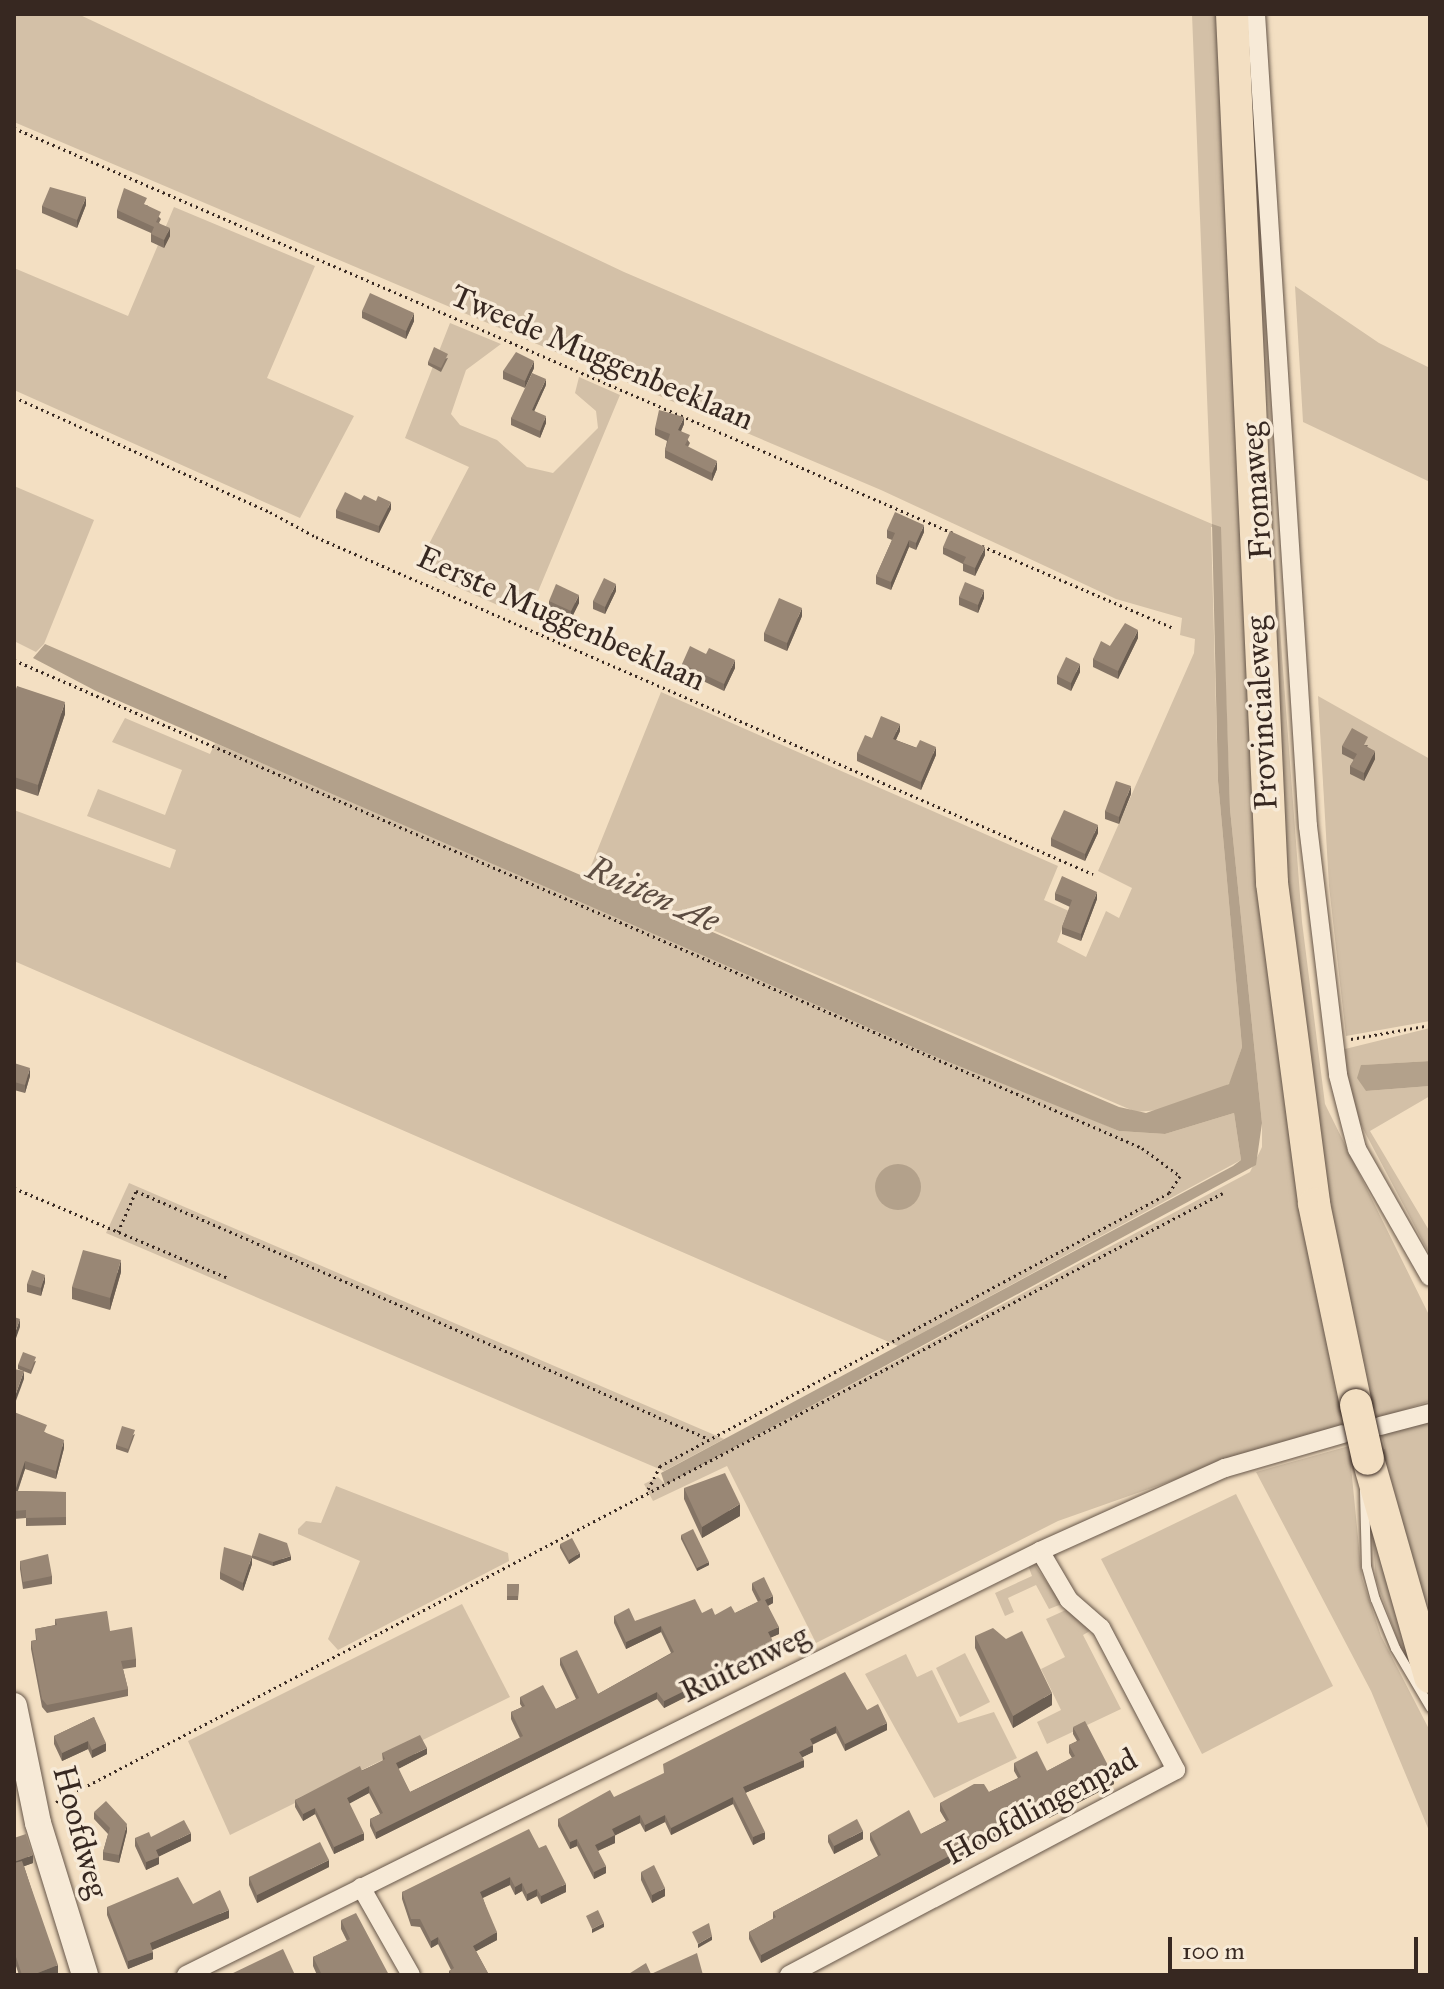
<!DOCTYPE html>
<style>
body{margin:0}
#map{position:relative;width:1444px;height:1989px;overflow:hidden;background:#f3dfc2;font-family:"IM FELL Great Primer",serif}
div>[style]{position:absolute}
.green>*{inset:0;background:#d3c0a7}
.water>*{inset:0;background:#b3a18b}
.round{border-radius:50%}
.path>*{height:3px;margin-top:-1.5px;transform-origin:0;background:repeating-linear-gradient(90deg,#372821 0 2px,transparent 0 6px)}
.roads{filter:drop-shadow(0 0 2px #665649) drop-shadow(0 0 2px #665649)}
.service>*{height:9px;margin:-4.5px;padding:0 4.5px;transform-origin:4.5px;border-radius:4.5px;background:#f7ead7}
.minor>*{height:18px;margin:-9px;padding:0 9px;transform-origin:9px;border-radius:9px;background:#f7ead7}
.secondary>*{height:26px;margin:-13px;padding:0 13px;transform-origin:13px;border-radius:13px;background:#f7ead7}
.trunk>*{height:32px;margin:-16px;padding:0 16px;transform-origin:16px;border-radius:16px;background:#f3dfc2}
.bridges{filter:drop-shadow(0 0 2px #372821) drop-shadow(0 0 2px #372821)}
.trunk-bridge>*{height:32px;margin:-16px;padding:0 16px;transform-origin:16px;border-radius:16px;background:#f3dfc2}
.wall>*{inset:0;background:#847465}
.shaded-wall>*{inset:0;background:#6b5e52}
.building>*{inset:0;background:#998775}
span{translate:-50% -50%;white-space:nowrap;text-align:center;line-height:1.15;-webkit-text-stroke:7px #f7ead7;paint-order:stroke}
.street-label{font-size:32px;color:#372821}
.water-label{font-size:34px;color:#5c4c41;font-style:italic}
.frame{position:absolute;inset:0;border:16px solid #372821;pointer-events:none}
.scale{position:absolute;left:1168px;top:1937px;width:250px;height:36px;box-sizing:border-box;border:4px solid #372821;border-top:0;padding-left:10px;font-size:24px;line-height:28px;white-space:nowrap;color:#372821;-webkit-text-stroke:6px #f7ead7;paint-order:stroke}
</style>
<div id="map">
<div class="green">
<i style="clip-path:polygon(14px 14px,78px 14px,624px 272px,1212px 524px,1192px 14px,1223px 14px,1297px 1194px,1344px 1426px,1265px 1448px,1058px 1521px,816px 1643px,727px 1466px,653px 1501px,644px 1484px,658px 1477px,665px 1484px,1250px 1172px,1262px 1147px,1262px 1123px,1230px 809px,1220px 527px,1211px 527px,1218px 781px,1242px 1047px,1230px 1083px,1222px 1088px,1160px 1110px,1136px 1112px,587px 876px,661px 692px,1058px 866px,1044px 900px,1069px 911px,1057px 942px,1086px 957px,1106px 911px,1119px 918px,1132px 888px,1098px 871px,1194px 653px,1195px 639px,1180px 635px,1182px 618px,1116px 599px,881px 490px,14px 122px)"></i>
<i style="clip-path:polygon(174px 207px,315px 266px,267px 378px,354px 416px,300px 518px,14px 390px,14px 268px,128px 316px)"></i>
<i style="clip-path:polygon(1295px 286px,1379px 343px,1430px 368px,1430px 482px,1303px 422px)"></i>
<i style="clip-path:polygon(450px 323px,501px 344px,466px 370px,451px 414px,460px 425px,497px 440px,527px 467px,553px 473px,598px 428px,596px 411px,575px 393px,579px 377px,620px 395px,527px 618px,416px 569px,469px 467px,405px 438px)"></i>
<i style="clip-path:polygon(1259px 350px,1302px 922px,1325px 1104px,1430px 1317px,1430px 1401px,1371px 1421px,1342px 1311px,1276px 839px)"></i>
<i style="clip-path:polygon(14px 486px,94px 520px,44px 644px,36px 652px,16px 642px,14px 630px)"></i>
<i style="clip-path:polygon(1318px 696px,1430px 759px,1430px 1021px,1346px 1036px,1329px 886px)"></i>
<i style="clip-path:polygon(125px 718px,210px 754px,215px 743px,1119px 1131px,1165px 1134px,1234px 1113px,1241px 1160px,898px 1346px,14px 961px,14px 810px,170px 868px,176px 850px,87px 816px,98px 789px,165px 815px,182px 770px,112px 742px)"></i>
<i style="clip-path:polygon(1430px 1028px,1430px 1061px,1362px 1065px,1366px 1091px,1430px 1086px,1430px 1096px,1370px 1131px,1430px 1232px,1430px 1255px,1360px 1123px,1341px 1050px)"></i>
<i style="clip-path:polygon(129px 1183px,724px 1439px,664px 1471px,106px 1233px)"></i>
<i style="clip-path:polygon(1430px 1419px,1430px 1647px,1377px 1451px,1385px 1449px,1381px 1433px)"></i>
<i style="clip-path:polygon(1349px 1446px,1362px 1578px,1381px 1636px,1430px 1731px,1430px 1833px,1371px 1691px,1256px 1472px)"></i>
<i style="clip-path:polygon(336px 1486px,508px 1553px,509px 1561px,338px 1650px,328px 1639px,360px 1561px,298px 1534px,298px 1529px,306px 1521px,321px 1523px)"></i>
<i style="clip-path:polygon(1369px 1493px,1424px 1686px,1399px 1644px,1376px 1580px)"></i>
<i style="clip-path:polygon(1236px 1494px,1333px 1686px,1202px 1754px,1101px 1559px)"></i>
<i style="clip-path:polygon(1034px 1564px,1062px 1604px,1049px 1609px,1036px 1585px,1008px 1598px,1014px 1612px,1005px 1616px,995px 1593px,1032px 1576px,1028px 1565px)"></i>
<i style="clip-path:polygon(462px 1604px,510px 1697px,230px 1835px,188px 1741px)"></i>
<i style="clip-path:polygon(1068px 1609px,1095px 1628px,1083px 1635px,1121px 1709px,1047px 1744px,1037px 1722px,1061px 1710px,1041px 1669px,1065px 1657px,1046px 1619px)"></i>
<i style="clip-path:polygon(965px 1653px,990px 1702px,960px 1717px,936px 1668px)"></i>
<i style="clip-path:polygon(906px 1654px,917px 1677px,932px 1670px,958px 1723px,994px 1712px,1017px 1758px,934px 1798px,865px 1674px)"></i>
</div>
<div class="water">
<i style="clip-path:polygon(1212px 524px,1221px 527px,1230px 809px,1262px 1123px,1256px 1165px,665px 1485px,661px 1473px,1233px 1166px,1241px 1160px,1234px 1113px,1165px 1134px,1119px 1131px,929px 1054px,96px 691px,33px 658px,45px 644px,1018px 1064px,1119px 1107px,1146px 1113px,1229px 1084px,1242px 1047px,1218px 781px)"></i>
<i style="clip-path:polygon(1430px 1061px,1430px 1086px,1366px 1091px,1357px 1078px,1361px 1065px)"></i>
<i class="round" style="left:875px;top:1164px;width:46px;height:46px"></i>
</div>
<div class="path">
<i style="left:14px;top:128px;width:1023px;rotate:23.33deg"></i>
<i style="left:14px;top:397px;width:281px;rotate:24.2deg"></i>
<i style="left:270px;top:512px;width:52px;rotate:28.5deg"></i>
<i style="left:316px;top:537px;width:847px;rotate:23.45deg"></i>
<i style="left:982px;top:546px;width:208px;rotate:23.2deg"></i>
<i style="left:14px;top:660px;width:1229px;rotate:23.39deg"></i>
<i style="left:1142px;top:1148px;width:47px;rotate:36.4deg"></i>
<i style="left:1180px;top:1176px;width:20px;rotate:123deg"></i>
<i style="left:1169px;top:1193px;width:578px;rotate:151.79deg"></i>
<i style="left:660px;top:1466px;width:30px;rotate:117deg"></i>
<i style="left:1351px;top:1039px;width:80px;rotate:-10deg"></i>
<i style="left:14px;top:1188px;width:232px;rotate:22.8deg"></i>
<i style="left:118px;top:1232px;width:45px;rotate:-66.3deg"></i>
<i style="left:136px;top:1191px;width:624px;rotate:23.4deg"></i>
<i style="left:56px;top:1802px;width:1316px;rotate:-27.56deg"></i>
</div>
<div class="roads">
<div class="service">
<i style="left:1364px;top:1490px;width:76px;rotate:88.5deg"></i>
<i style="left:1366px;top:1566px;width:34px;rotate:75deg"></i>
<i style="left:1375px;top:1599px;width:53px;rotate:67.8deg"></i>
<i style="left:1395px;top:1648px;width:69px;rotate:59.3deg"></i>
</div>
<div class="minor">
<i style="left:1256px;top:14px;width:814px;rotate:86.34deg"></i>
<i style="left:1308px;top:826px;width:251px;rotate:83.1deg"></i>
<i style="left:1338px;top:1075px;width:76px;rotate:75.6deg"></i>
<i style="left:1357px;top:1149px;width:147px;rotate:60.3deg"></i>
<i style="left:1380px;top:1426px;width:52px;rotate:-14.6deg"></i>
<i style="left:361px;top:1887px;width:101px;rotate:60.4deg"></i>
<i style="left:186px;top:1975px;width:953px;rotate:-26.4deg"></i>
<i style="left:1040px;top:1551px;width:203px;rotate:-24.2deg"></i>
<i style="left:1225px;top:1468px;width:123px;rotate:-16.1deg"></i>
<i style="left:789px;top:1975px;width:438px;rotate:-27.9deg"></i>
<i style="left:1176px;top:1770px;width:161px;rotate:-117.8deg"></i>
<i style="left:1101px;top:1628px;width:43px;rotate:-138.8deg"></i>
<i style="left:1069px;top:1600px;width:57px;rotate:-120.6deg"></i>
</div>
<div class="secondary">
<i style="left:14px;top:1706px;width:119px;rotate:78.4deg"></i>
<i style="left:38px;top:1823px;width:159px;rotate:72.8deg"></i>
</div>
<div class="trunk">
<i style="left:1232px;top:14px;width:870px;rotate:87.36deg"></i>
<i style="left:1272px;top:883px;width:324px;rotate:82.5deg"></i>
<i style="left:1314px;top:1204px;width:205px;rotate:78.2deg"></i>
<i style="left:1368px;top:1459px;width:227px;rotate:74.1deg"></i>
</div>
</div>
<div class="bridges">
<div class="trunk-bridge">
<i style="left:1356px;top:1405px;width:55px;rotate:77.5deg"></i>
</div>
</div>
<div class="wall">
<i style="clip-path:polygon(86px 205px,77px 228px,42px 213px,42px 206px)"></i>
<i style="clip-path:polygon(147px 205px,161px 219px,159px 223px,170px 236px,164px 248px,151px 242px,151px 233px,117px 218px,117px 210px)"></i>
<i style="clip-path:polygon(362px 311px,414px 321px,406px 339px,362px 318px)"></i>
<i style="clip-path:polygon(448px 358px,441px 372px,428px 365px,428px 362px)"></i>
<i style="clip-path:polygon(534px 368px,525px 388px,503px 379px,503px 371px)"></i>
<i style="clip-path:polygon(546px 385px,534px 411px,546px 423px,540px 438px,511px 425px,511px 418px)"></i>
<i style="clip-path:polygon(684px 424px,681px 431px,690px 443px,688px 447px,717px 469px,712px 481px,665px 458px,665px 450px,667px 441px,655px 435px,655px 428px)"></i>
<i style="clip-path:polygon(361px 500px,391px 509px,379px 533px,336px 518px,336px 510px)"></i>
<i style="clip-path:polygon(887px 530px,924px 532px,916px 550px,909px 547px,891px 590px,876px 584px,876px 576px,892px 540px,887px 538px)"></i>
<i style="clip-path:polygon(943px 547px,985px 555px,975px 576px,963px 571px,963px 564px,943px 554px)"></i>
<i style="clip-path:polygon(616px 591px,605px 614px,593px 609px,593px 601px)"></i>
<i style="clip-path:polygon(959px 597px,984px 598px,978px 613px,959px 605px)"></i>
<i style="clip-path:polygon(549px 601px,579px 603px,571px 619px,549px 608px)"></i>
<i style="clip-path:polygon(802px 616px,787px 651px,764px 641px,764px 633px)"></i>
<i style="clip-path:polygon(1138px 638px,1118px 679px,1093px 667px,1093px 659px,1110px 646px)"></i>
<i style="clip-path:polygon(682px 664px,735px 668px,724px 691px,682px 671px)"></i>
<i style="clip-path:polygon(1080px 672px,1071px 691px,1057px 684px,1057px 676px)"></i>
<i style="clip-path:polygon(14px 695px,65px 714px,38px 796px,14px 788px)"></i>
<i style="clip-path:polygon(900px 731px,896px 740px,936px 755px,921px 790px,857px 761px,857px 753px,872px 738px)"></i>
<i style="clip-path:polygon(1368px 745px,1367px 747px,1375px 759px,1364px 781px,1350px 774px,1350px 766px,1354px 760px,1342px 754px,1342px 746px)"></i>
<i style="clip-path:polygon(1131px 794px,1119px 824px,1105px 819px,1105px 811px)"></i>
<i style="clip-path:polygon(1098px 833px,1085px 861px,1051px 846px,1051px 838px)"></i>
<i style="clip-path:polygon(1055px 893px,1097px 899px,1081px 941px,1062px 934px,1062px 927px,1070px 907px,1055px 900px)"></i>
<i style="clip-path:polygon(14px 1063px,30px 1076px,25px 1093px,14px 1090px)"></i>
<i style="clip-path:polygon(121px 1272px,110px 1310px,72px 1299px,72px 1287px)"></i>
<i style="clip-path:polygon(45px 1282px,41px 1296px,27px 1292px,27px 1284px)"></i>
<i style="clip-path:polygon(36px 1361px,31px 1374px,18px 1369px,18px 1365px)"></i>
<i style="clip-path:polygon(14px 1412px,46px 1433px,64px 1448px,56px 1479px,25px 1469px,18px 1491px,66px 1492px,66px 1525px,26px 1526px,26px 1518px,14px 1519px)"></i>
<i style="clip-path:polygon(135px 1434px,128px 1453px,116px 1449px,116px 1445px)"></i>
<i style="clip-path:polygon(684px 1488px,740px 1516px,702px 1538px,684px 1499px)"></i>
<i style="clip-path:polygon(681px 1535px,709px 1565px,697px 1571px,681px 1539px)"></i>
<i style="clip-path:polygon(560px 1544px,580px 1557px,569px 1564px,560px 1548px)"></i>
<i style="clip-path:polygon(252px 1555px,291px 1560px,273px 1566px,252px 1558px)"></i>
<i style="clip-path:polygon(20px 1561px,52px 1576px,52px 1584px,23px 1589px,20px 1569px)"></i>
<i style="clip-path:polygon(252px 1564px,243px 1591px,220px 1579px,220px 1572px)"></i>
<i style="clip-path:polygon(752px 1583px,773px 1603px,768px 1606px,779px 1634px,771px 1637px,775px 1652px,664px 1708px,657px 1699px,376px 1839px,370px 1826px,370px 1819px,380px 1814px,369px 1793px,349px 1803px,364px 1840px,334px 1854px,315px 1814px,303px 1821px,295px 1807px,295px 1800px,383px 1761px,382px 1753px,427px 1754px,398px 1769px,410px 1792px,520px 1738px,511px 1719px,511px 1712px,522px 1707px,520px 1704px,520px 1697px,556px 1709px,576px 1699px,560px 1665px,560px 1658px,598px 1694px,671px 1653px,661px 1632px,626px 1649px,614px 1623px,614px 1616px,635px 1621px,702px 1613px,715px 1615px,735px 1613px,758px 1602px,752px 1590px)"></i>
<i style="clip-path:polygon(507px 1584px,519px 1584px,518px 1600px,507px 1600px)"></i>
<i style="clip-path:polygon(55px 1619px,110px 1631px,136px 1659px,136px 1667px,123px 1669px,128px 1689px,128px 1696px,47px 1713px,42px 1707px,31px 1649px,31px 1641px,36px 1640px,35px 1629px,55px 1625px)"></i>
<i style="clip-path:polygon(975px 1636px,1052px 1705px,1013px 1728px,975px 1648px)"></i>
<i style="clip-path:polygon(867px 1710px,887px 1730px,845px 1751px,836px 1733px,812px 1744px,813px 1752px,802px 1757px,804px 1767px,745px 1793px,765px 1839px,753px 1845px,733px 1804px,671px 1835px,665px 1822px,645px 1832px,640px 1823px,615px 1835px,615px 1843px,598px 1851px,606px 1873px,594px 1879px,577px 1846px,570px 1849px,558px 1826px,558px 1819px)"></i>
<i style="clip-path:polygon(94px 1717px,106px 1751px,92px 1758px,88px 1749px,62px 1761px,54px 1744px,54px 1736px)"></i>
<i style="clip-path:polygon(1073px 1727px,1114px 1784px,1049px 1818px,1046px 1812px,761px 1963px,749px 1939px,749px 1932px,773px 1919px,773px 1912px,878px 1856px,870px 1840px,870px 1833px,921px 1834px,946px 1821px,940px 1811px,940px 1803px,989px 1792px,1018px 1778px,1014px 1771px,1014px 1763px,1047px 1771px,1072px 1758px,1069px 1753px,1069px 1745px,1077px 1741px,1073px 1734px)"></i>
<i style="clip-path:polygon(94px 1812px,127px 1831px,119px 1863px,103px 1860px,103px 1852px,108px 1834px,94px 1819px)"></i>
<i style="clip-path:polygon(828px 1835px,863px 1839px,834px 1854px,828px 1842px)"></i>
<i style="clip-path:polygon(151px 1837px,191px 1841px,159px 1856px,159px 1864px,146px 1870px,135px 1846px,135px 1838px)"></i>
<i style="clip-path:polygon(14px 1838px,33px 1863px,24px 1866px,58px 1973px,53px 1975px,19px 1975px,14px 1960px)"></i>
<i style="clip-path:polygon(539px 1848px,566px 1892px,541px 1904px,537px 1896px,527px 1901px,522px 1891px,515px 1895px,510px 1885px,483px 1898px,497px 1940px,476px 1951px,489px 1975px,449px 1975px,449px 1971px,451px 1970px,438px 1944px,431px 1948px,420px 1927px,411px 1926px,402px 1899px,402px 1892px)"></i>
<i style="clip-path:polygon(329px 1867px,257px 1903px,249px 1885px,249px 1877px)"></i>
<i style="clip-path:polygon(641px 1872px,665px 1896px,652px 1903px,641px 1880px)"></i>
<i style="clip-path:polygon(193px 1904px,229px 1918px,152px 1950px,153px 1959px,128px 1969px,107px 1915px,107px 1907px)"></i>
<i style="clip-path:polygon(341px 1920px,389px 1975px,317px 1975px,313px 1966px,313px 1957px,347px 1941px,341px 1929px)"></i>
</div>
<div class="shaded-wall">
<i style="clip-path:polygon(86px 197px,86px 205px,77px 228px,77px 220px)"></i>
<i style="clip-path:polygon(170px 228px,170px 236px,164px 248px,164px 240px)"></i>
<i style="clip-path:polygon(414px 313px,414px 321px,406px 339px,406px 331px)"></i>
<i style="clip-path:polygon(534px 361px,534px 368px,525px 388px,525px 381px)"></i>
<i style="clip-path:polygon(546px 379px,546px 385px,532px 416px,532px 410px)"></i>
<i style="clip-path:polygon(546px 416px,546px 423px,540px 438px,540px 431px)"></i>
<i style="clip-path:polygon(684px 417px,684px 424px,678px 438px,678px 430px)"></i>
<i style="clip-path:polygon(717px 461px,717px 469px,712px 481px,712px 473px)"></i>
<i style="clip-path:polygon(391px 502px,391px 509px,379px 533px,379px 526px)"></i>
<i style="clip-path:polygon(924px 525px,924px 532px,916px 550px,916px 543px)"></i>
<i style="clip-path:polygon(909px 540px,909px 547px,891px 590px,891px 582px)"></i>
<i style="clip-path:polygon(985px 547px,985px 555px,975px 576px,975px 568px)"></i>
<i style="clip-path:polygon(616px 584px,616px 591px,605px 614px,605px 607px)"></i>
<i style="clip-path:polygon(984px 590px,984px 598px,978px 613px,978px 605px)"></i>
<i style="clip-path:polygon(579px 595px,579px 603px,571px 619px,571px 611px)"></i>
<i style="clip-path:polygon(802px 608px,802px 616px,787px 651px,787px 643px)"></i>
<i style="clip-path:polygon(1138px 630px,1138px 638px,1118px 679px,1118px 671px)"></i>
<i style="clip-path:polygon(735px 660px,735px 668px,724px 691px,724px 684px)"></i>
<i style="clip-path:polygon(1080px 664px,1080px 672px,1071px 691px,1071px 683px)"></i>
<i style="clip-path:polygon(65px 702px,65px 714px,38px 796px,38px 785px)"></i>
<i style="clip-path:polygon(900px 724px,900px 731px,893px 746px,893px 739px)"></i>
<i style="clip-path:polygon(936px 747px,936px 755px,921px 790px,921px 782px)"></i>
<i style="clip-path:polygon(1375px 751px,1375px 759px,1364px 781px,1364px 773px)"></i>
<i style="clip-path:polygon(1131px 786px,1131px 794px,1119px 824px,1119px 817px)"></i>
<i style="clip-path:polygon(1098px 825px,1098px 833px,1085px 861px,1085px 854px)"></i>
<i style="clip-path:polygon(1097px 892px,1097px 899px,1081px 941px,1081px 934px)"></i>
<i style="clip-path:polygon(30px 1068px,30px 1076px,25px 1093px,25px 1085px)"></i>
<i style="clip-path:polygon(121px 1260px,121px 1272px,110px 1310px,110px 1298px)"></i>
<i style="clip-path:polygon(45px 1275px,45px 1282px,41px 1296px,41px 1288px)"></i>
<i style="clip-path:polygon(20px 1319px,20px 1327px,15px 1341px,15px 1333px)"></i>
<i style="clip-path:polygon(24px 1371px,24px 1379px,14px 1406px,14px 1399px)"></i>
<i style="clip-path:polygon(64px 1440px,64px 1448px,56px 1479px,56px 1471px)"></i>
<i style="clip-path:polygon(25px 1461px,25px 1469px,15px 1498px,15px 1491px)"></i>
<i style="clip-path:polygon(740px 1504px,740px 1516px,702px 1538px,702px 1527px)"></i>
<i style="clip-path:polygon(580px 1553px,580px 1557px,569px 1564px,569px 1560px)"></i>
<i style="clip-path:polygon(252px 1556px,252px 1564px,243px 1591px,243px 1583px)"></i>
<i style="clip-path:polygon(291px 1556px,291px 1560px,273px 1566px,273px 1562px)"></i>
<i style="clip-path:polygon(709px 1562px,709px 1565px,697px 1571px,697px 1568px)"></i>
<i style="clip-path:polygon(773px 1596px,773px 1603px,765px 1607px,765px 1600px)"></i>
<i style="clip-path:polygon(661px 1626px,661px 1632px,626px 1649px,626px 1642px)"></i>
<i style="clip-path:polygon(779px 1627px,779px 1634px,768px 1639px,768px 1632px)"></i>
<i style="clip-path:polygon(775px 1646px,775px 1652px,664px 1708px,664px 1701px)"></i>
<i style="clip-path:polygon(657px 1692px,657px 1699px,376px 1839px,376px 1832px)"></i>
<i style="clip-path:polygon(1052px 1693px,1052px 1705px,1013px 1728px,1013px 1716px)"></i>
<i style="clip-path:polygon(887px 1723px,887px 1730px,845px 1751px,845px 1744px)"></i>
<i style="clip-path:polygon(836px 1726px,836px 1733px,810px 1746px,810px 1739px)"></i>
<i style="clip-path:polygon(88px 1741px,88px 1749px,62px 1761px,62px 1753px)"></i>
<i style="clip-path:polygon(106px 1743px,106px 1751px,92px 1758px,92px 1750px)"></i>
<i style="clip-path:polygon(813px 1745px,813px 1752px,799px 1759px,799px 1752px)"></i>
<i style="clip-path:polygon(427px 1748px,427px 1754px,396px 1770px,396px 1763px)"></i>
<i style="clip-path:polygon(804px 1760px,804px 1767px,743px 1794px,743px 1787px)"></i>
<i style="clip-path:polygon(1114px 1777px,1114px 1784px,1049px 1818px,1049px 1811px)"></i>
<i style="clip-path:polygon(369px 1786px,369px 1793px,347px 1805px,347px 1798px)"></i>
<i style="clip-path:polygon(733px 1797px,733px 1804px,671px 1835px,671px 1828px)"></i>
<i style="clip-path:polygon(1046px 1805px,1046px 1812px,761px 1963px,761px 1955px)"></i>
<i style="clip-path:polygon(315px 1808px,315px 1814px,303px 1821px,303px 1814px)"></i>
<i style="clip-path:polygon(640px 1815px,640px 1823px,612px 1837px,612px 1829px)"></i>
<i style="clip-path:polygon(665px 1815px,665px 1822px,645px 1832px,645px 1825px)"></i>
<i style="clip-path:polygon(127px 1824px,127px 1831px,119px 1863px,119px 1855px)"></i>
<i style="clip-path:polygon(863px 1831px,863px 1839px,834px 1854px,834px 1846px)"></i>
<i style="clip-path:polygon(765px 1832px,765px 1839px,753px 1845px,753px 1837px)"></i>
<i style="clip-path:polygon(191px 1833px,191px 1841px,156px 1858px,156px 1850px)"></i>
<i style="clip-path:polygon(364px 1833px,364px 1840px,334px 1854px,334px 1847px)"></i>
<i style="clip-path:polygon(615px 1835px,615px 1843px,595px 1852px,595px 1845px)"></i>
<i style="clip-path:polygon(577px 1839px,577px 1846px,570px 1849px,570px 1842px)"></i>
<i style="clip-path:polygon(33px 1855px,33px 1863px,14px 1870px,14px 1862px)"></i>
<i style="clip-path:polygon(159px 1857px,159px 1864px,146px 1870px,146px 1862px)"></i>
<i style="clip-path:polygon(329px 1860px,329px 1867px,257px 1903px,257px 1895px)"></i>
<i style="clip-path:polygon(606px 1866px,606px 1873px,594px 1879px,594px 1872px)"></i>
<i style="clip-path:polygon(510px 1877px,510px 1885px,480px 1899px,480px 1892px)"></i>
<i style="clip-path:polygon(522px 1883px,522px 1891px,515px 1895px,515px 1887px)"></i>
<i style="clip-path:polygon(566px 1884px,566px 1892px,541px 1904px,541px 1896px)"></i>
<i style="clip-path:polygon(665px 1888px,665px 1896px,652px 1903px,652px 1895px)"></i>
<i style="clip-path:polygon(537px 1889px,537px 1896px,527px 1901px,527px 1894px)"></i>
<i style="clip-path:polygon(229px 1910px,229px 1918px,150px 1951px,150px 1943px)"></i>
<i style="clip-path:polygon(604px 1923px,604px 1927px,592px 1933px,592px 1929px)"></i>
<i style="clip-path:polygon(497px 1932px,497px 1940px,473px 1953px,473px 1946px)"></i>
<i style="clip-path:polygon(712px 1936px,712px 1940px,698px 1948px,698px 1944px)"></i>
<i style="clip-path:polygon(438px 1937px,438px 1944px,431px 1948px,431px 1941px)"></i>
<i style="clip-path:polygon(153px 1952px,153px 1959px,128px 1969px,128px 1961px)"></i>
<i style="clip-path:polygon(58px 1965px,58px 1973px,53px 1975px,35px 1975px,35px 1974px)"></i>
</div>
<div class="building">
<i style="clip-path:polygon(50px 187px,86px 197px,77px 220px,42px 206px)"></i>
<i style="clip-path:polygon(124px 188px,147px 198px,144px 204px,161px 212px,156px 222px,170px 228px,164px 240px,151px 234px,154px 227px,117px 210px)"></i>
<i style="clip-path:polygon(370px 293px,414px 313px,406px 331px,362px 311px)"></i>
<i style="clip-path:polygon(434px 347px,448px 354px,441px 368px,428px 362px)"></i>
<i style="clip-path:polygon(516px 352px,534px 361px,525px 381px,503px 371px)"></i>
<i style="clip-path:polygon(532px 373px,546px 379px,532px 410px,546px 416px,540px 431px,511px 418px)"></i>
<i style="clip-path:polygon(659px 410px,684px 417px,678px 430px,690px 435px,685px 445px,717px 461px,712px 473px,665px 450px,670px 434px,655px 428px)"></i>
<i style="clip-path:polygon(345px 492px,361px 500px,364px 495px,376px 501px,378px 496px,391px 502px,379px 526px,336px 510px)"></i>
<i style="clip-path:polygon(895px 512px,924px 525px,916px 543px,909px 540px,891px 582px,876px 576px,895px 533px,887px 530px)"></i>
<i style="clip-path:polygon(950px 531px,985px 547px,975px 568px,963px 563px,966px 557px,943px 547px)"></i>
<i style="clip-path:polygon(604px 578px,616px 584px,605px 607px,593px 601px)"></i>
<i style="clip-path:polygon(965px 582px,984px 590px,978px 605px,959px 597px)"></i>
<i style="clip-path:polygon(556px 584px,579px 595px,571px 611px,549px 601px)"></i>
<i style="clip-path:polygon(779px 598px,802px 608px,787px 643px,764px 633px)"></i>
<i style="clip-path:polygon(1125px 623px,1138px 630px,1118px 671px,1093px 659px,1101px 641px,1110px 646px)"></i>
<i style="clip-path:polygon(690px 646px,706px 654px,709px 648px,735px 660px,724px 684px,682px 664px)"></i>
<i style="clip-path:polygon(1066px 657px,1080px 664px,1071px 683px,1057px 676px)"></i>
<i style="clip-path:polygon(17px 686px,65px 702px,38px 785px,14px 777px,14px 695px)"></i>
<i style="clip-path:polygon(881px 716px,900px 724px,893px 739px,916px 748px,920px 740px,936px 747px,921px 782px,857px 753px,865px 735px,872px 738px)"></i>
<i style="clip-path:polygon(1352px 728px,1368px 737px,1364px 745px,1375px 751px,1364px 773px,1350px 766px,1357px 754px,1342px 746px)"></i>
<i style="clip-path:polygon(1116px 781px,1131px 786px,1119px 817px,1105px 811px)"></i>
<i style="clip-path:polygon(1064px 810px,1098px 825px,1085px 854px,1051px 838px)"></i>
<i style="clip-path:polygon(1062px 876px,1097px 892px,1081px 934px,1062px 927px,1072px 900px,1055px 893px)"></i>
<i style="clip-path:polygon(14px 1063px,30px 1068px,25px 1085px,14px 1082px)"></i>
<i style="clip-path:polygon(83px 1250px,121px 1260px,110px 1298px,72px 1287px)"></i>
<i style="clip-path:polygon(32px 1270px,45px 1275px,41px 1288px,27px 1284px)"></i>
<i style="clip-path:polygon(14px 1317px,20px 1319px,15px 1333px,14px 1333px)"></i>
<i style="clip-path:polygon(23px 1352px,36px 1357px,31px 1370px,18px 1365px)"></i>
<i style="clip-path:polygon(14px 1369px,24px 1371px,14px 1399px)"></i>
<i style="clip-path:polygon(14px 1412px,47px 1425px,44px 1432px,64px 1440px,56px 1471px,25px 1461px,15px 1491px,66px 1492px,66px 1517px,26px 1518px,26px 1510px,14px 1511px)"></i>
<i style="clip-path:polygon(122px 1426px,135px 1430px,128px 1449px,116px 1445px)"></i>
<i style="clip-path:polygon(725px 1473px,740px 1504px,702px 1527px,684px 1488px)"></i>
<i style="clip-path:polygon(693px 1529px,709px 1562px,697px 1568px,681px 1535px)"></i>
<i style="clip-path:polygon(259px 1533px,287px 1543px,291px 1556px,273px 1562px,252px 1555px)"></i>
<i style="clip-path:polygon(572px 1538px,580px 1553px,569px 1560px,560px 1544px)"></i>
<i style="clip-path:polygon(224px 1547px,252px 1556px,243px 1583px,220px 1572px)"></i>
<i style="clip-path:polygon(48px 1554px,52px 1576px,23px 1582px,20px 1561px)"></i>
<i style="clip-path:polygon(764px 1577px,773px 1596px,765px 1600px,779px 1627px,768px 1632px,775px 1646px,664px 1701px,657px 1692px,376px 1832px,370px 1819px,383px 1813px,369px 1786px,347px 1798px,364px 1833px,334px 1847px,315px 1808px,303px 1814px,295px 1800px,360px 1766px,362px 1771px,385px 1759px,382px 1753px,420px 1735px,427px 1748px,396px 1763px,410px 1792px,436px 1780px,523px 1736px,511px 1712px,525px 1706px,520px 1697px,543px 1685px,556px 1709px,579px 1698px,560px 1658px,577px 1650px,598px 1694px,674px 1652px,661px 1626px,626px 1642px,614px 1616px,629px 1608px,635px 1621px,695px 1599px,702px 1613px,712px 1608px,715px 1615px,731px 1606px,735px 1613px,761px 1600px,752px 1583px)"></i>
<i style="clip-path:polygon(507px 1584px,519px 1584px,518px 1596px,507px 1596px)"></i>
<i style="clip-path:polygon(107px 1611px,110px 1631px,132px 1627px,136px 1659px,121px 1661px,128px 1689px,47px 1705px,42px 1699px,31px 1641px,37px 1640px,35px 1629px,57px 1625px,55px 1619px)"></i>
<i style="clip-path:polygon(993px 1628px,1006px 1639px,1022px 1631px,1052px 1693px,1013px 1716px,975px 1636px)"></i>
<i style="clip-path:polygon(845px 1672px,867px 1710px,878px 1704px,887px 1723px,845px 1744px,836px 1726px,810px 1739px,813px 1745px,799px 1752px,804px 1760px,743px 1787px,765px 1832px,753px 1837px,733px 1797px,671px 1828px,665px 1815px,645px 1825px,640px 1815px,612px 1829px,615px 1835px,595px 1845px,606px 1866px,594px 1872px,577px 1839px,570px 1842px,558px 1819px,610px 1790px,614px 1797px,664px 1773px,663px 1764px)"></i>
<i style="clip-path:polygon(94px 1717px,106px 1743px,92px 1750px,88px 1741px,62px 1753px,54px 1736px)"></i>
<i style="clip-path:polygon(1085px 1721px,1114px 1777px,1049px 1811px,1046px 1805px,761px 1955px,749px 1932px,776px 1917px,773px 1912px,881px 1855px,870px 1833px,909px 1810px,921px 1834px,949px 1820px,940px 1803px,974px 1784px,984px 1784px,989px 1792px,1021px 1777px,1014px 1763px,1037px 1751px,1047px 1771px,1075px 1756px,1069px 1745px,1080px 1740px,1073px 1727px)"></i>
<i style="clip-path:polygon(106px 1801px,127px 1824px,119px 1855px,103px 1852px,110px 1828px,94px 1812px)"></i>
<i style="clip-path:polygon(857px 1819px,863px 1831px,834px 1846px,828px 1835px)"></i>
<i style="clip-path:polygon(184px 1820px,191px 1833px,156px 1850px,159px 1857px,146px 1862px,135px 1838px,149px 1832px,151px 1837px)"></i>
<i style="clip-path:polygon(529px 1829px,539px 1848px,546px 1845px,566px 1884px,541px 1896px,537px 1889px,527px 1894px,522px 1883px,515px 1887px,510px 1877px,480px 1892px,497px 1932px,473px 1946px,489px 1975px,452px 1975px,449px 1971px,454px 1968px,438px 1937px,431px 1941px,420px 1919px,411px 1919px,402px 1892px)"></i>
<i style="clip-path:polygon(26px 1834px,33px 1855px,14px 1862px,14px 1838px)"></i>
<i style="clip-path:polygon(320px 1842px,329px 1860px,257px 1895px,249px 1877px)"></i>
<i style="clip-path:polygon(22px 1861px,58px 1965px,35px 1974px,35px 1975px,22px 1975px,14px 1951px,14px 1863px)"></i>
<i style="clip-path:polygon(654px 1865px,665px 1888px,652px 1895px,641px 1872px)"></i>
<i style="clip-path:polygon(178px 1877px,193px 1904px,220px 1890px,229px 1910px,150px 1943px,153px 1952px,128px 1961px,107px 1907px)"></i>
<i style="clip-path:polygon(598px 1910px,604px 1923px,592px 1929px,586px 1916px)"></i>
<i style="clip-path:polygon(356px 1913px,389px 1975px,322px 1975px,313px 1957px,350px 1939px,341px 1920px)"></i>
<i style="clip-path:polygon(709px 1923px,712px 1936px,698px 1944px,692px 1932px)"></i>
<i style="clip-path:polygon(283px 1949px,295px 1975px,229px 1975px)"></i>
<i style="clip-path:polygon(697px 1953px,703px 1975px,627px 1975px,646px 1963px,651px 1974px)"></i>
</div>
<div class="street-label">
<span style="left:602px;top:358px;rotate:23deg">Tweede Muggenbeeklaan</span>
<span style="left:1257px;top:491px;rotate:-94deg">Fromaweg</span>
<span style="left:561px;top:619px;rotate:24deg">Eerste Muggenbeeklaan</span>
<span style="left:1262px;top:713px;rotate:-93deg">Provincialeweg</span>
<span style="left:745px;top:1664px;rotate:-26deg">Ruitenweg</span>
<span style="left:1041px;top:1807px;rotate:-28deg">Hoofdlingenpad</span>
<span style="left:80px;top:1832px;rotate:75deg">Hoofdweg</span>
</div>
<div class="water-label">
<span style="left:653px;top:894px;rotate:24deg">Ruiten Ae</span>
</div>
<div class="frame"></div>
<div class="scale">100 m</div>
</div>
